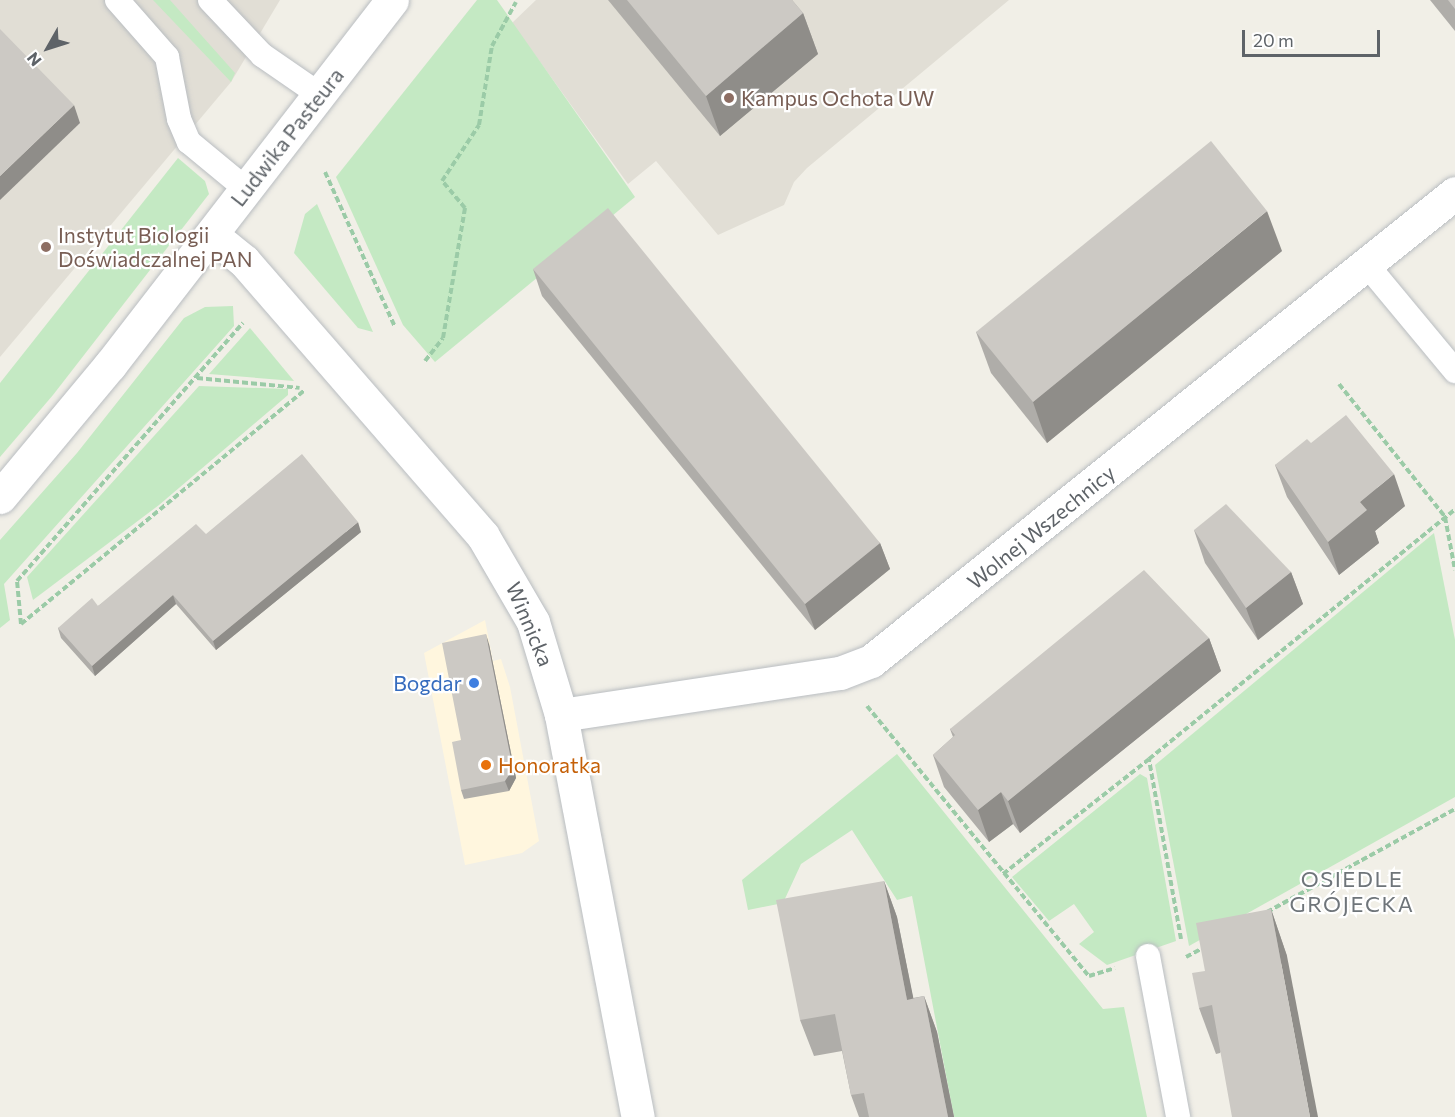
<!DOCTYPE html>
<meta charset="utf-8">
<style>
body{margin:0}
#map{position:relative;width:1455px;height:1117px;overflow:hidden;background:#f1efe7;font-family:Commissioner,sans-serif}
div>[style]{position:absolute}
.commercial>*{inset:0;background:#fff6de}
.education>*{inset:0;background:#e1ded5}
.green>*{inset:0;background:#c4e9c3}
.path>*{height:4px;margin-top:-2px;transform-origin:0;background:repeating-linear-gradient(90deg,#9bcba7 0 6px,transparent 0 9px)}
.roads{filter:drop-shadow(0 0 2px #b9bdc1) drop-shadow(0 0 2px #b9bdc1)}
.lane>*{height:24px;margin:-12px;padding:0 12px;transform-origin:12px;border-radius:12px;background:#fff}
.street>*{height:33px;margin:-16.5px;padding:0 16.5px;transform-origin:16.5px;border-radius:16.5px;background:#fff}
.wall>*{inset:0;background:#afada9}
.shaded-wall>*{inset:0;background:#8f8d89}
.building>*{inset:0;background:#ccc9c4}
.dots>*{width:16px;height:16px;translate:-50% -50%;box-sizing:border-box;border:3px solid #fff;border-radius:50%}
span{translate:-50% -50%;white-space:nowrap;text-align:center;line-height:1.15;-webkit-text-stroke:4.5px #fff;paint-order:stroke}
.education-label{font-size:21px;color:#785e54}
.left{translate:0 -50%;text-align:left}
.street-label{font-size:21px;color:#5e6368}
.shop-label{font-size:21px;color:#366cbe}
.right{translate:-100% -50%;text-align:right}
.food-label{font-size:21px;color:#c56008}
.neighbourhood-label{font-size:22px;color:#6f757a;letter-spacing:1.5px}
.north{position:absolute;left:18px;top:18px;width:60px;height:60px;-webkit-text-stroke:4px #fff;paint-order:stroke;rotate:231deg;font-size:16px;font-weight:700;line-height:24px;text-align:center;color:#5e6368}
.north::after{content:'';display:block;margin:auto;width:21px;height:27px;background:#5e6368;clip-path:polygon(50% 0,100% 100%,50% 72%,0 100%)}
.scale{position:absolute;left:1242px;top:30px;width:138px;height:27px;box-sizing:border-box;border:3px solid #5e6368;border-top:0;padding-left:8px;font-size:18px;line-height:21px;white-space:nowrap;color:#5e6368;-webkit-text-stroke:4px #fff;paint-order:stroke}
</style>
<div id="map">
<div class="commercial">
<i style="clip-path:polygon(485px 620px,493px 661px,501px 659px,510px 687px,539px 841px,522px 853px,465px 865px,424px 653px)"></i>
</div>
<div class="education">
<i style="clip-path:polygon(0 0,280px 0,231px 82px,0 357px)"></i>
<i style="clip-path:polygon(536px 0,1009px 0,807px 168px,794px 182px,784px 205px,718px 235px,656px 161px,628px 184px,512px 23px)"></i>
</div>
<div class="green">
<i style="clip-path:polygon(153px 0,170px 0,235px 73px,231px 82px)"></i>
<i style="clip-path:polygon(477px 0,497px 0,635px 197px,435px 362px,403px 325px,336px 177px)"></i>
<i style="clip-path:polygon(178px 158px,205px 181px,209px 194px,53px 395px,0 457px,0 383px)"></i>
<i style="clip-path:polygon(317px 204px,373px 332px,358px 328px,294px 253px,305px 214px)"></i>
<i style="clip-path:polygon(233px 306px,234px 326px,4px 584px,10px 620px,0 628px,0 540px,77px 453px,184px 318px,205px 307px)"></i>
<i style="clip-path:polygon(250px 328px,294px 381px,209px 374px)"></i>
<i style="clip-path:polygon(199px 386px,288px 389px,288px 395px,159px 505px,33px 600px,27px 577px)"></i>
<i style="clip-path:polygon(1434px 533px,1455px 640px,1455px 797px,1189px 946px,1155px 765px)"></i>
<i style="clip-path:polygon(897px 754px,1103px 1009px,1124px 1007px,1147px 1117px,954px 1117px,912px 896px,897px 900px,852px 830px,801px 864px,783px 903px,748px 910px,742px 880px)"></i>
<i style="clip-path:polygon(1140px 774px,1147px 778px,1176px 941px,1107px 965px,1079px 944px,1094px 932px,1074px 904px,1049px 921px,1012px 877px)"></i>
</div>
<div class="path">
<i style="left:325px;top:172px;width:170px;rotate:65.7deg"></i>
<i style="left:425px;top:361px;width:29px;rotate:-52deg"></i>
<i style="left:443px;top:338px;width:132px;rotate:-80.4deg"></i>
<i style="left:465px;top:208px;width:35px;rotate:-130deg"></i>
<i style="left:442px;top:181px;width:67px;rotate:-56.5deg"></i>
<i style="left:479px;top:125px;width:80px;rotate:-80.7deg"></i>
<i style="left:492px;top:46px;width:50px;rotate:-61.4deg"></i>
<i style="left:197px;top:378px;width:103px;rotate:5.5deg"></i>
<i style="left:1339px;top:384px;width:170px;rotate:51.4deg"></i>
<i style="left:1445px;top:517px;width:54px;rotate:79.3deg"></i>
<i style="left:21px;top:624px;width:43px;rotate:-95.3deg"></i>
<i style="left:17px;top:581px;width:343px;rotate:-48.8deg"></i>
<i style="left:21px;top:624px;width:367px;rotate:-39.5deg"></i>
<i style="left:867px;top:706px;width:350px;rotate:50.6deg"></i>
<i style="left:1089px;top:976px;width:27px;rotate:-17deg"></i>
<i style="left:1003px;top:874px;width:186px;rotate:-38.2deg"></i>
<i style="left:1267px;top:912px;width:214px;rotate:-28.7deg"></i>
<i style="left:1181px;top:939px;width:183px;rotate:-100.1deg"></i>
<i style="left:1149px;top:759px;width:395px;rotate:-39.2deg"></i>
<i style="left:1186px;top:957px;width:19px;rotate:-28deg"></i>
</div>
<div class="roads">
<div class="lane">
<i style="left:117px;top:0;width:76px;rotate:48.7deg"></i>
<i style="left:167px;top:57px;width:63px;rotate:79deg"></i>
<i style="left:179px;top:119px;width:25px;rotate:67deg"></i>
<i style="left:189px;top:142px;width:75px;rotate:39.6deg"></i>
<i style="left:210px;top:0;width:76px;rotate:46.6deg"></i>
<i style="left:262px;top:55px;width:70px;rotate:34.6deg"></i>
<i style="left:1367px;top:265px;width:138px;rotate:50.3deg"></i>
<i style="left:1148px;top:956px;width:164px;rotate:79.4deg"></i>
</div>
<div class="street">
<i style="left:212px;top:235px;width:41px;rotate:39.1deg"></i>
<i style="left:244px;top:261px;width:364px;rotate:49deg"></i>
<i style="left:483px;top:536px;width:99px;rotate:59.8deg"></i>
<i style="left:533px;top:622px;width:97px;rotate:73.2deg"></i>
<i style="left:561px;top:715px;width:409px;rotate:79.2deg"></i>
<i style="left:0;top:497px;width:172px;rotate:-50.2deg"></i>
<i style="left:110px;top:365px;width:461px;rotate:-52.3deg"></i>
<i style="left:561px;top:715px;width:282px;rotate:-8.6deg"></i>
<i style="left:840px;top:673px;width:33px;rotate:-21deg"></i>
<i style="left:871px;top:661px;width:748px;rotate:-38.71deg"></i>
</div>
</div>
<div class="wall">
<i style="clip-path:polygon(608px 0,792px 0,803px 13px,818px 54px,720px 136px)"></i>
<i style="clip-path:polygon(1430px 0,1455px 0,1455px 31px)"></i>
<i style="clip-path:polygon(1282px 251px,1047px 443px,991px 373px,976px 332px)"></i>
<i style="clip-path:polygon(533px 269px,880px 543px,890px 569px,815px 630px,542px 296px)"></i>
<i style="clip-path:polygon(1311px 443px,1405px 506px,1375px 531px,1379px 543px,1339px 575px,1287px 497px,1275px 465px)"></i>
<i style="clip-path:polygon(1194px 530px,1291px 572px,1303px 604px,1258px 640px,1205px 563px)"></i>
<i style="clip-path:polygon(361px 532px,216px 650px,176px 604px,95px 676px,61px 638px,58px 628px,98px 606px,206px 534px)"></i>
<i style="clip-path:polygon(1209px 638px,1221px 671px,1020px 833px,1013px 824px,989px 842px,944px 787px,933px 755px,953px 737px,950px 729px)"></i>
<i style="clip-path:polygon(489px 644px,516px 778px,509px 791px,464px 799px,461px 790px,461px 740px)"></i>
<i style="clip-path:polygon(884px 881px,897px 917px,913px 998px,924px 996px,937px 1032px,954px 1117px,859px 1117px,851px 1095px,842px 1051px,814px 1056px,800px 1020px)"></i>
<i style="clip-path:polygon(1271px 909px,1287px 956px,1220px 1053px,1216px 1054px,1199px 1008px)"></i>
</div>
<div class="shaded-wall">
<i style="clip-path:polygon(803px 13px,818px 54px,720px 136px,706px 96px)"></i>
<i style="clip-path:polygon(74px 105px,80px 123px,0 200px,0 176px)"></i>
<i style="clip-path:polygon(1267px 211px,1282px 251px,1047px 443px,1033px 402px)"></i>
<i style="clip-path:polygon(1394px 474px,1405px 506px,1375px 531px,1379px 543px,1339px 575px,1328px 542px,1360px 502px)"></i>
<i style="clip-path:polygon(358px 522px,361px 532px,216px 650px,213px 641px)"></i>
<i style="clip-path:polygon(880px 543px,890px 569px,815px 630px,805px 604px)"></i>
<i style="clip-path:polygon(1291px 572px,1303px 604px,1258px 640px,1246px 608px)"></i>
<i style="clip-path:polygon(173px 595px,176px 604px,95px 676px,92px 666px)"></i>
<i style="clip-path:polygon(486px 634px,489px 644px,516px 778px,509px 791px,505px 781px)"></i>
<i style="clip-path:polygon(1209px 638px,1221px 671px,1020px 833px,1008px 801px)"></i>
<i style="clip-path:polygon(1001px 792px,1013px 824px,989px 842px,978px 810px)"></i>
<i style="clip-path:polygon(884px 881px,897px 917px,921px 1036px,907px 1000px)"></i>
<i style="clip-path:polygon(1271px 909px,1287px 956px,1318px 1117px,1310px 1117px)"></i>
<i style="clip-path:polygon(924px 996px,937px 1032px,954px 1117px,948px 1117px)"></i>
</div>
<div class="building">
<i style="clip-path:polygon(627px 0,792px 0,803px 13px,706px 96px)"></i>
<i style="clip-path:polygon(1448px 0,1455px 0,1455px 9px)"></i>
<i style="clip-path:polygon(0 29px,74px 105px,0 176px)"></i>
<i style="clip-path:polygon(1211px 141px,1267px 211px,1033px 402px,976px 332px)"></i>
<i style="clip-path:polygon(608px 208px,880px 543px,805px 604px,533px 269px)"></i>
<i style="clip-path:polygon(1346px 415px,1394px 474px,1360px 502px,1367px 510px,1328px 542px,1275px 465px,1307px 439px,1311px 443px)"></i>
<i style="clip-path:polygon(302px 454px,358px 522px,213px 641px,173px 595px,92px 666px,58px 628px,92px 598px,98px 606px,196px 524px,206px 534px)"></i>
<i style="clip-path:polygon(1226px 504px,1291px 572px,1246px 608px,1194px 530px)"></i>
<i style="clip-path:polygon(1144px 570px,1209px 638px,1008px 801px,1001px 792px,978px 810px,933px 755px,955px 735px,950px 729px)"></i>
<i style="clip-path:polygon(486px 634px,513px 769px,505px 781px,461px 790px,452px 742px,461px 740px,442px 643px)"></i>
<i style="clip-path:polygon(884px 881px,907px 1000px,924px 996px,948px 1117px,869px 1117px,864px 1093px,851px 1095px,835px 1014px,800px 1020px,776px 900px)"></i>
<i style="clip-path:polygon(1271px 909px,1310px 1117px,1232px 1117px,1212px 1005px,1199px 1008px,1192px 973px,1205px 971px,1196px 923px)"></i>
</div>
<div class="dots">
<i style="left:729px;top:98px;background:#8d6e63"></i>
<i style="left:46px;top:247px;background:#8d6e63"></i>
<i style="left:474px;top:683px;background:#3f7fe0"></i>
<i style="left:486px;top:765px;background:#e8710a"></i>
</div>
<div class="education-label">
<span class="left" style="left:741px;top:98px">Kampus Ochota UW</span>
<span class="left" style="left:58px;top:247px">Instytut Biologii<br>Doświadczalnej PAN</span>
</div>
<div class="street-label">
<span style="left:287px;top:137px;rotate:-52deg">Ludwika Pasteura</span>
<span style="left:1041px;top:527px;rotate:-39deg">Wolnej Wszechnicy</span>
<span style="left:530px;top:624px;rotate:67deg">Winnicka</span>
</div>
<div class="shop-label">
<span class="right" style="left:462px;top:683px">Bogdar</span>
</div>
<div class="food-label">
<span class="left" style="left:498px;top:765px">Honoratka</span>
</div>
<div class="neighbourhood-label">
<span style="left:1352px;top:891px">OSIEDLE<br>GRÓJECKA</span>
</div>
<div class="north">N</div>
<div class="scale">20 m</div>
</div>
